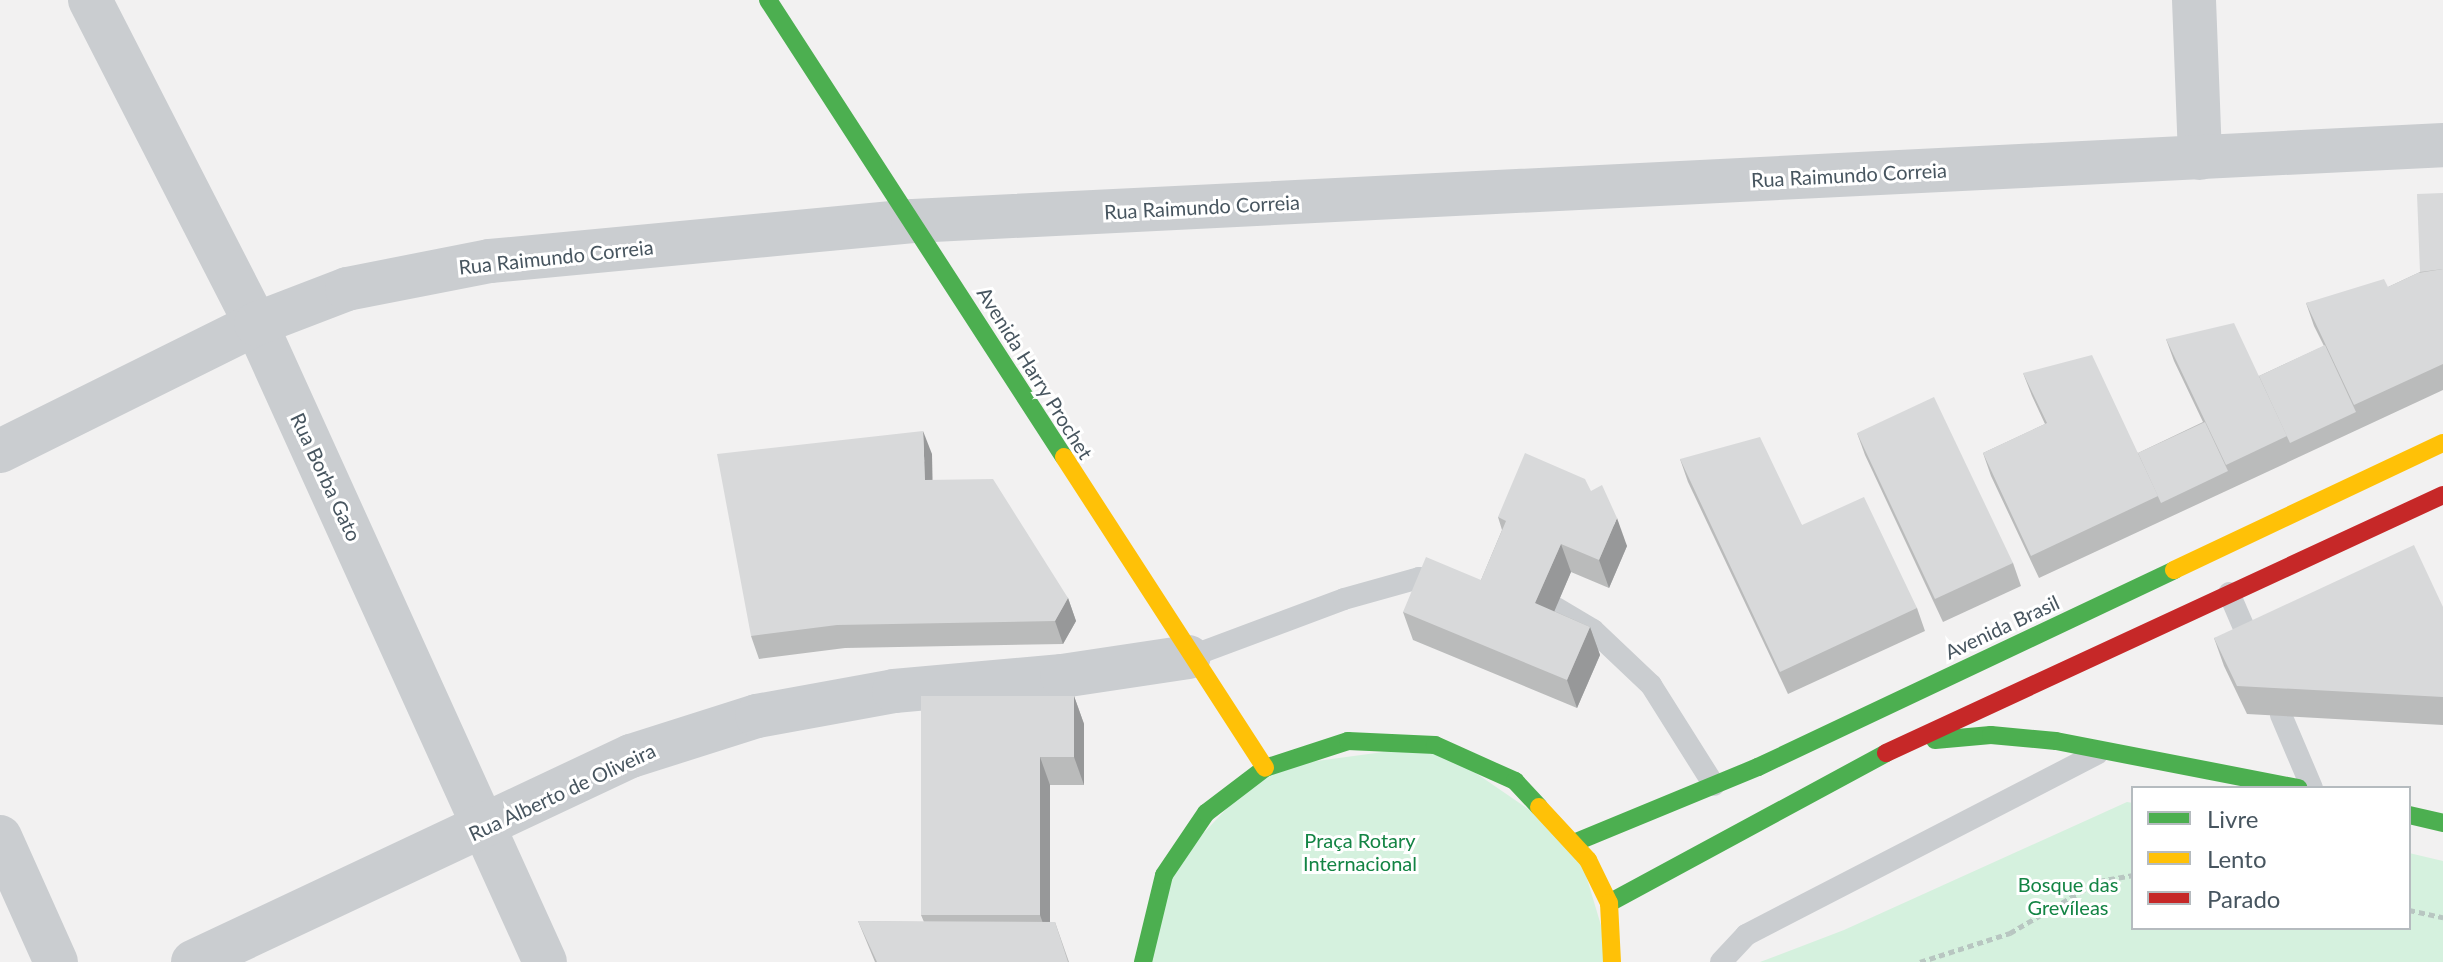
<!DOCTYPE html>
<meta charset="utf-8">
<style>
body{margin:0}
#map{position:relative;width:2443px;height:962px;overflow:hidden;background:#f2f1f1;font-family:Lato,sans-serif}
div>[style]{position:absolute}
.green>*{inset:0;background:#d5f1de}
.path>*{height:5px;margin-top:-2.5px;transform-origin:0;background:repeating-linear-gradient(90deg,#b8c6c1 0 6px,transparent 0 10px)}
.lane>*{height:22px;margin:-11px;padding:0 11px;transform-origin:11px;border-radius:11px;background:#cacdd0}
.street>*{height:44px;margin:-22px;padding:0 22px;transform-origin:22px;border-radius:22px;background:#cacdd0}
.fast>*{height:18px;margin:-9px;padding:0 9px;transform-origin:9px;border-radius:9px;background:#4caf50}
.slow>*{height:18px;margin:-9px;padding:0 9px;transform-origin:9px;border-radius:9px;background:#ffc107}
.jam>*{height:18px;margin:-9px;padding:0 9px;transform-origin:9px;border-radius:9px;background:#c62828}
.wall>*{inset:0;background:#babbbb}
.shaded-wall>*{inset:0;background:#979899}
.building>*{inset:0;background:#d8d9da}
span{translate:-50% -50%;white-space:nowrap;text-align:center;line-height:1.15;-webkit-text-stroke:6px #fff;paint-order:stroke}
.street-label{font-size:20px;color:#47555f}
.park-label{font-size:20px;color:#138444}
.legend{position:absolute;left:2131px;top:786px;width:280px;height:144px;box-sizing:border-box;background:#fff;border:2px solid #b5bbbf;margin:0;padding:10px 14px;list-style:none;font-size:24px;color:#47555f}
.legend li{display:flex;align-items:center;gap:16px;height:40px}
.legend b{width:40px;border:2px solid #b5bbbf}
</style>
<div id="map">
<div class="green">
<i style="clip-path:polygon(1435px 745px,1576px 842px,1612px 962px,1143px 962px,1164px 875px,1265px 768px)"></i>
<i style="clip-path:polygon(2127px 802px,2133px 803px,2133px 928px,2409px 928px,2409px 853px,2443px 861px,2443px 962px,1760px 962px,1844px 930px)"></i>
</div>
<div class="path">
<i style="left:2409px;top:910px;width:35px;rotate:12deg"></i>
<i style="left:1920px;top:962px;width:95px;rotate:-17.9deg"></i>
<i style="left:2010px;top:933px;width:103px;rotate:-30.3deg"></i>
<i style="left:2099px;top:881px;width:35px;rotate:-10deg"></i>
</div>
<div class="lane">
<i style="left:2229px;top:593px;width:63px;rotate:66.7deg"></i>
<i style="left:1556px;top:608px;width:43px;rotate:30.7deg"></i>
<i style="left:1593px;top:630px;width:80px;rotate:43.5deg"></i>
<i style="left:1651px;top:685px;width:118px;rotate:57.8deg"></i>
<i style="left:1189px;top:657px;width:165px;rotate:-20.5deg"></i>
<i style="left:1344px;top:599px;width:78px;rotate:-15.6deg"></i>
<i style="left:1419px;top:578px;width:27px;rotate:8deg"></i>
<i style="left:2281px;top:715px;width:79px;rotate:67deg"></i>
<i style="left:1721px;top:962px;width:37px;rotate:-47deg"></i>
<i style="left:1746px;top:935px;width:395px;rotate:-27.3deg"></i>
</div>
<div class="street">
<i style="left:90px;top:0;width:364px;rotate:62.9deg"></i>
<i style="left:256px;top:324px;width:700px;rotate:65.63deg"></i>
<i style="left:2194px;top:0;width:158px;rotate:87.8deg"></i>
<i style="left:0;top:451px;width:286px;rotate:-26.4deg"></i>
<i style="left:256px;top:324px;width:97px;rotate:-21deg"></i>
<i style="left:347px;top:289px;width:146px;rotate:-11.1deg"></i>
<i style="left:490px;top:261px;width:425px;rotate:-5.4deg"></i>
<i style="left:913px;top:221px;width:1532px;rotate:-2.84deg"></i>
<i style="left:0;top:837px;width:137px;rotate:65.9deg"></i>
<i style="left:193px;top:962px;width:484px;rotate:-25.2deg"></i>
<i style="left:631px;top:756px;width:132px;rotate:-17.6deg"></i>
<i style="left:757px;top:716px;width:139px;rotate:-10.3deg"></i>
<i style="left:894px;top:691px;width:169px;rotate:-5.1deg"></i>
<i style="left:1062px;top:676px;width:128px;rotate:-8.5deg"></i>
</div>
<div class="fast">
<i style="left:768px;top:0;width:544px;rotate:57.07deg"></i>
<i style="left:1935px;top:740px;width:56px;rotate:-5.1deg"></i>
<i style="left:1991px;top:735px;width:65px;rotate:5.3deg"></i>
<i style="left:2056px;top:741px;width:247px;rotate:11deg"></i>
<i style="left:2409px;top:815px;width:35px;rotate:13deg"></i>
<i style="left:1576px;top:842px;width:197px;rotate:-22.4deg"></i>
<i style="left:1758px;top:767px;width:460px;rotate:-25.3deg"></i>
<i style="left:1609px;top:903px;width:315px;rotate:-28.4deg"></i>
<i style="left:1143px;top:962px;width:89px;rotate:-76.4deg"></i>
<i style="left:1164px;top:875px;width:75px;rotate:-55.9deg"></i>
<i style="left:1206px;top:813px;width:74px;rotate:-37.3deg"></i>
<i style="left:1265px;top:768px;width:87px;rotate:-18deg"></i>
<i style="left:1348px;top:741px;width:87px;rotate:2.6deg"></i>
<i style="left:1435px;top:745px;width:88px;rotate:24.2deg"></i>
<i style="left:1515px;top:781px;width:35px;rotate:47deg"></i>
</div>
<div class="slow">
<i style="left:1064px;top:457px;width:370px;rotate:57.1deg"></i>
<i style="left:2174px;top:570px;width:297px;rotate:-25.3deg"></i>
<i style="left:1539px;top:807px;width:72px;rotate:47.2deg"></i>
<i style="left:1588px;top:860px;width:48px;rotate:64deg"></i>
<i style="left:1609px;top:903px;width:59px;rotate:87.1deg"></i>
</div>
<div class="jam">
<i style="left:1886px;top:753px;width:614px;rotate:-24.85deg"></i>
</div>
<div class="wall">
<i style="clip-path:polygon(2443px 193px,2443px 390px,2039px 578px,1991px 476px,1983px 453px,2045px 424px,2032px 396px,2023px 373px,2138px 453px,2203px 422px,2174px 361px,2166px 339px,2259px 376px,2324px 346px,2314px 326px,2306px 303px,2388px 287px,2420px 272px)"></i>
<i style="clip-path:polygon(1857px 433px,2013px 563px,2021px 586px,1943px 622px,1865px 455px)"></i>
<i style="clip-path:polygon(932px 454px,932px 480px,1068px 598px,1076px 621px,1063px 644px,845px 648px,759px 659px,751px 636px)"></i>
<i style="clip-path:polygon(1680px 459px,1802px 525px,1917px 608px,1925px 631px,1788px 694px,1688px 482px)"></i>
<i style="clip-path:polygon(1591px 491px,1627px 546px,1609px 588px,1571px 572px,1554px 611px,1590px 627px,1600px 655px,1577px 708px,1413px 640px,1403px 612px,1481px 580px,1502px 530px,1498px 517px)"></i>
<i style="clip-path:polygon(2443px 607px,2443px 725px,2247px 714px,2224px 666px,2214px 638px)"></i>
<i style="clip-path:polygon(1074px 696px,1084px 724px,1084px 785px,1050px 785px,1050px 922px,1055px 922px,1069px 962px,875px 962px,858px 921px,924px 922px,921px 915px)"></i>
</div>
<div class="shaded-wall">
<i style="clip-path:polygon(923px 431px,932px 454px,933px 503px,925px 480px)"></i>
<i style="clip-path:polygon(1617px 518px,1627px 546px,1609px 588px,1599px 560px)"></i>
<i style="clip-path:polygon(1561px 544px,1571px 572px,1546px 631px,1535px 603px)"></i>
<i style="clip-path:polygon(1068px 598px,1076px 621px,1063px 644px,1055px 621px)"></i>
<i style="clip-path:polygon(1590px 627px,1600px 655px,1577px 708px,1567px 680px)"></i>
<i style="clip-path:polygon(1074px 696px,1084px 724px,1084px 785px,1074px 757px)"></i>
<i style="clip-path:polygon(1040px 757px,1050px 785px,1050px 943px,1040px 915px)"></i>
</div>
<div class="building">
<i style="clip-path:polygon(2443px 193px,2443px 269px,2420px 272px,2417px 194px)"></i>
<i style="clip-path:polygon(2443px 269px,2443px 364px,2354px 405px,2306px 303px,2384px 279px,2388px 287px,2418px 273px)"></i>
<i style="clip-path:polygon(2234px 323px,2287px 436px,2226px 465px,2166px 339px)"></i>
<i style="clip-path:polygon(2325px 345px,2356px 412px,2290px 443px,2259px 376px)"></i>
<i style="clip-path:polygon(2092px 355px,2158px 496px,2031px 556px,1983px 453px,2047px 423px,2023px 373px)"></i>
<i style="clip-path:polygon(1934px 397px,2013px 563px,1935px 599px,1857px 433px)"></i>
<i style="clip-path:polygon(2205px 422px,2228px 471px,2161px 503px,2138px 453px)"></i>
<i style="clip-path:polygon(923px 431px,925px 480px,993px 479px,1068px 598px,1055px 621px,837px 625px,751px 636px,717px 454px)"></i>
<i style="clip-path:polygon(1760px 437px,1802px 525px,1864px 497px,1917px 608px,1780px 672px,1680px 459px)"></i>
<i style="clip-path:polygon(1525px 453px,1585px 479px,1591px 491px,1602px 485px,1617px 518px,1599px 560px,1561px 544px,1535px 603px,1590px 627px,1567px 680px,1403px 612px,1426px 557px,1481px 580px,1506px 521px,1498px 517px)"></i>
<i style="clip-path:polygon(2414px 545px,2443px 607px,2443px 697px,2237px 686px,2214px 638px)"></i>
<i style="clip-path:polygon(921px 696px,1074px 696px,1074px 757px,1040px 757px,1040px 915px,921px 915px)"></i>
<i style="clip-path:polygon(858px 921px,1055px 922px,1068px 962px,877px 962px)"></i>
</div>
<div class="street-label">
<span style="left:1849px;top:175px;rotate:-3deg">Rua Raimundo Correia</span>
<span style="left:1202px;top:207px;rotate:-3deg">Rua Raimundo Correia</span>
<span style="left:556px;top:257px;rotate:-6deg">Rua Raimundo Correia</span>
<span style="left:1035px;top:373px;rotate:58deg">Avenida Harry Prochet</span>
<span style="left:326px;top:477px;rotate:65deg">Rua Borba Gato</span>
<span style="left:2002px;top:627px;rotate:-25deg">Avenida Brasil</span>
<span style="left:562px;top:792px;rotate:-25deg">Rua Alberto de Oliveira</span>
</div>
<div class="park-label">
<span style="left:1360px;top:852px">Praça Rotary<br>Internacional</span>
<span style="left:2068px;top:896px">Bosque das<br>Grevíleas</span>
</div>
<ul class="legend">
<li><b style="height:10px;background:#4caf50"></b>Livre</li>
<li><b style="height:10px;background:#ffc107"></b>Lento</li>
<li><b style="height:10px;background:#c62828"></b>Parado</li>
</ul>
</div>
